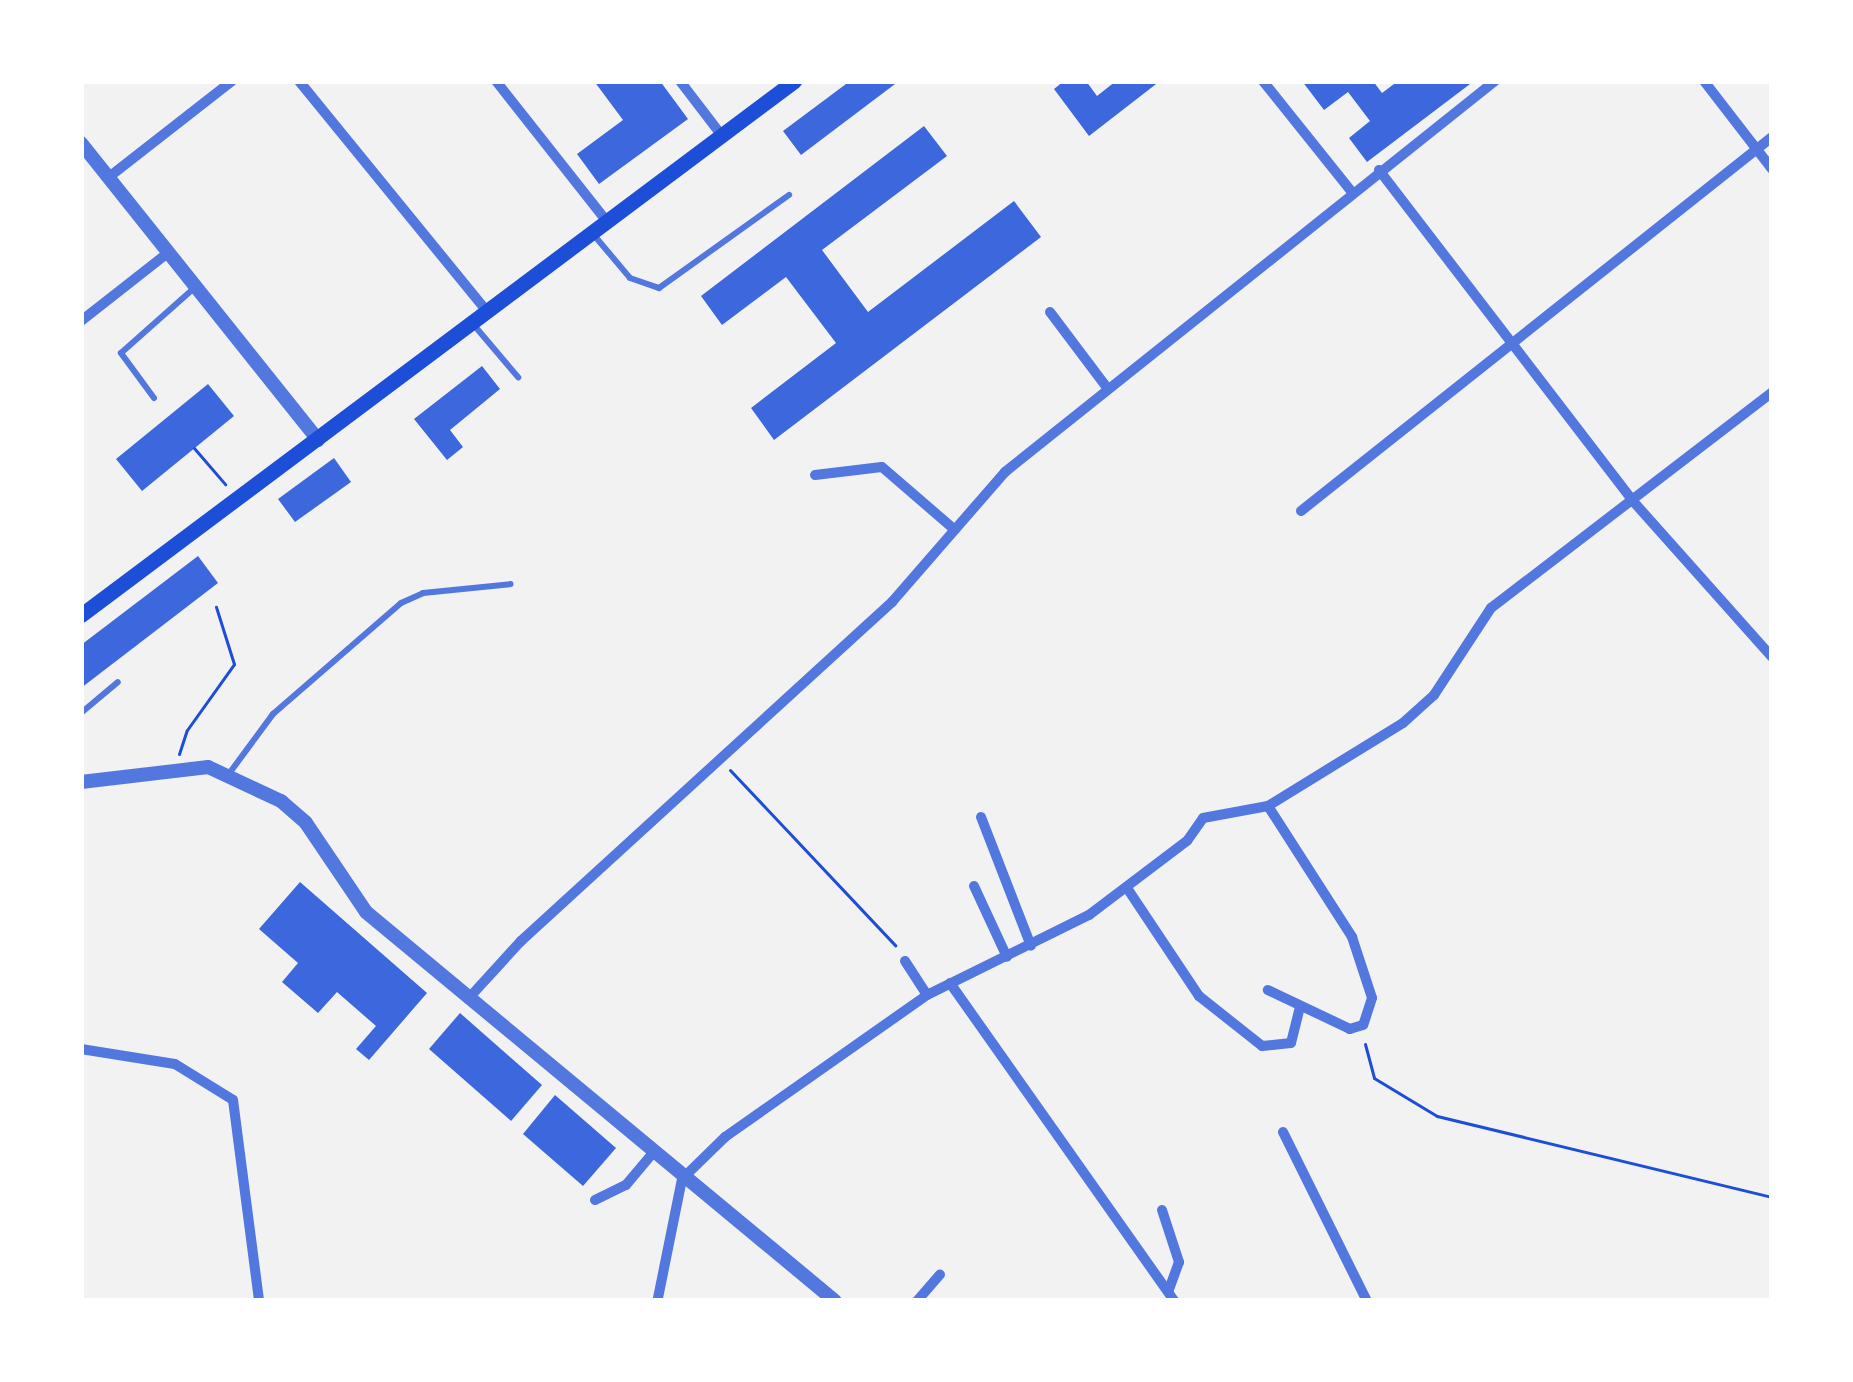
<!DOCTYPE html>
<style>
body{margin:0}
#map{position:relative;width:1853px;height:1382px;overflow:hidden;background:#f2f2f2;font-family:"IBM Plex Serif",serif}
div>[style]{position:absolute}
.building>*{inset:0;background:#3d67dc}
.path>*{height:3px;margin:-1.5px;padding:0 1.5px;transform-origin:1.5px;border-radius:1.5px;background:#1d4ed8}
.service>*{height:6px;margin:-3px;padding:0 3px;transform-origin:3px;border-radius:3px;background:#5277de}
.minor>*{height:10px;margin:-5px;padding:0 5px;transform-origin:5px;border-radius:5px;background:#5277de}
.tertiary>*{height:14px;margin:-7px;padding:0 7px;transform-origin:7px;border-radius:7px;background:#5277de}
.secondary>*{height:15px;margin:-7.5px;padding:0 7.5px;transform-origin:7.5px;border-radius:7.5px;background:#1d4ed8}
span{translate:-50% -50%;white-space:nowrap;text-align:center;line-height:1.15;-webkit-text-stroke:12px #fff;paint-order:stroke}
.frame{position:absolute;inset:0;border:84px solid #fff;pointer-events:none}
</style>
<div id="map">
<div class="building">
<i style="clip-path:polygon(594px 81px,660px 81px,688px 119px,599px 184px,577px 154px,623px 120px)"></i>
<i style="clip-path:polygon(850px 81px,899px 81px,801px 155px,783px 131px)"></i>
<i style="clip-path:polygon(1064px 81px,1086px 81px,1097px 96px,1116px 81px,1160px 81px,1089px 136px,1054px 89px)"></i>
<i style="clip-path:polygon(1302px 81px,1373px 81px,1382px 93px,1398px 81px,1474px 81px,1367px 162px,1349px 138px,1370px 121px,1348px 92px,1324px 110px)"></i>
<i style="clip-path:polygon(924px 126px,947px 156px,822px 250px,868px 312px,1014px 201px,1041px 237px,774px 440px,751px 408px,836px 343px,786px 277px,722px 325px,701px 296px)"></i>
<i style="clip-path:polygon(482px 366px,500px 389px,450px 430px,463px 447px,447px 460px,414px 419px)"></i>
<i style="clip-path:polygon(208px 384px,234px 416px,142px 491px,116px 459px)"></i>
<i style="clip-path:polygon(334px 458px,351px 482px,295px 522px,278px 499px)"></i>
<i style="clip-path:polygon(198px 556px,218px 583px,81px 688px,81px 645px)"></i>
<i style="clip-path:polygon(300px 882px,427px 993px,369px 1060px,356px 1049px,376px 1026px,337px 992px,318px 1013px,282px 982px,298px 963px,259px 929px)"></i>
<i style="clip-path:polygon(460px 1013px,542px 1085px,511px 1121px,429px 1049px)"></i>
<i style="clip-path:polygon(555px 1095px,616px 1148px,583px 1186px,523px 1134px)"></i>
</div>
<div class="path">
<i style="left:194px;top:448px;width:48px;rotate:49.3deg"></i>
<i style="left:179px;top:754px;width:25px;rotate:-72deg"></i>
<i style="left:187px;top:730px;width:81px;rotate:-54.5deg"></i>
<i style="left:234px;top:664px;width:60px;rotate:-107.5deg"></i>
<i style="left:730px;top:770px;width:241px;rotate:46.7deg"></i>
<i style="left:1365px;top:1044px;width:35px;rotate:75deg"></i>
<i style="left:1374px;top:1078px;width:74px;rotate:31.1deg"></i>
<i style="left:1437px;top:1116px;width:345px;rotate:13.6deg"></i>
</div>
<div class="service">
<i style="left:593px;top:234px;width:57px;rotate:49.9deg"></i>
<i style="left:630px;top:278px;width:31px;rotate:19deg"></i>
<i style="left:659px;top:288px;width:160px;rotate:-35.6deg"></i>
<i style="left:473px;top:324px;width:70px;rotate:49.7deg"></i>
<i style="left:154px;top:398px;width:56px;rotate:-126.3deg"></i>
<i style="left:121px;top:353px;width:96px;rotate:-41.6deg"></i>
<i style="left:81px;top:713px;width:48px;rotate:-40deg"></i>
<i style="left:231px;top:771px;width:71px;rotate:-53.6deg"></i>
<i style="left:273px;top:714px;width:169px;rotate:-40.9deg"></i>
<i style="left:401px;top:603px;width:24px;rotate:-24deg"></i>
<i style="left:423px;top:593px;width:88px;rotate:-5.8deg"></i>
</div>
<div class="minor">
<i style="left:299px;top:81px;width:299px;rotate:50.8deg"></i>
<i style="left:496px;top:81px;width:181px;rotate:51.7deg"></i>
<i style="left:680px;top:81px;width:69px;rotate:52.6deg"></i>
<i style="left:1263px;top:81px;width:141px;rotate:51.3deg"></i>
<i style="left:1704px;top:81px;width:111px;rotate:52.3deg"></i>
<i style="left:1379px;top:170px;width:416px;rotate:52.5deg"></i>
<i style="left:1632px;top:500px;width:210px;rotate:48.3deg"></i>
<i style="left:109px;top:177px;width:156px;rotate:-38deg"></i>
<i style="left:1050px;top:312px;width:96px;rotate:53deg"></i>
<i style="left:81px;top:321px;width:112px;rotate:-38.1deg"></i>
<i style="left:815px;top:475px;width:67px;rotate:-6.8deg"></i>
<i style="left:882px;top:467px;width:96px;rotate:40.8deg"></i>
<i style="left:1301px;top:511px;width:601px;rotate:-38.45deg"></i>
<i style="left:1268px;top:806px;width:156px;rotate:57.3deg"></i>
<i style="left:1352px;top:937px;width:64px;rotate:71.8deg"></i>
<i style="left:1372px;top:998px;width:28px;rotate:108deg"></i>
<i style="left:1363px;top:1025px;width:14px;rotate:163deg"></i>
<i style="left:1350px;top:1029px;width:91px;rotate:-154.6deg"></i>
<i style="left:981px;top:817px;width:138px;rotate:68.8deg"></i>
<i style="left:974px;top:886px;width:78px;rotate:65.1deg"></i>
<i style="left:1127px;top:888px;width:130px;rotate:56.3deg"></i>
<i style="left:1199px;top:996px;width:80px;rotate:38.4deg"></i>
<i style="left:1262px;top:1046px;width:29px;rotate:-6deg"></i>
<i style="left:1291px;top:1043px;width:36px;rotate:-76deg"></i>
<i style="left:905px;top:961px;width:40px;rotate:57.1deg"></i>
<i style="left:950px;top:983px;width:389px;rotate:54.8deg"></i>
<i style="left:468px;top:999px;width:79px;rotate:-47.6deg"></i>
<i style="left:521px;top:941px;width:503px;rotate:-42.42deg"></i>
<i style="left:892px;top:602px;width:172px;rotate:-49deg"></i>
<i style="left:1005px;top:472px;width:627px;rotate:-38.59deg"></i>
<i style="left:81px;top:1049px;width:95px;rotate:9.1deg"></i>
<i style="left:175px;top:1064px;width:68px;rotate:31.8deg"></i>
<i style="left:233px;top:1100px;width:203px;rotate:82.6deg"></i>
<i style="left:1283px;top:1132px;width:189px;rotate:63.6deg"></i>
<i style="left:595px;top:1200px;width:34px;rotate:-26deg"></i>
<i style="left:626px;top:1185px;width:40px;rotate:-50deg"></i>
<i style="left:1162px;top:1210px;width:55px;rotate:71.9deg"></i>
<i style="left:1179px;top:1262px;width:29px;rotate:110deg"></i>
<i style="left:658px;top:1298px;width:121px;rotate:-78.6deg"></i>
<i style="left:682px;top:1179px;width:60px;rotate:-44.3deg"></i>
<i style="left:725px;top:1137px;width:247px;rotate:-35.1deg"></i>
<i style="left:927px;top:995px;width:181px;rotate:-26.3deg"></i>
<i style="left:1089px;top:915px;width:123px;rotate:-37.1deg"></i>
<i style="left:1187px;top:841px;width:28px;rotate:-55deg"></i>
<i style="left:1203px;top:818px;width:66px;rotate:-10.5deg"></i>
<i style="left:1268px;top:806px;width:158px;rotate:-31.6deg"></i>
<i style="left:1403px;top:723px;width:42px;rotate:-42.1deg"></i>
<i style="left:1434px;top:695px;width:104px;rotate:-56.8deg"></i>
<i style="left:1491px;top:608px;width:354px;rotate:-37.5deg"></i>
<i style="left:917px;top:1301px;width:35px;rotate:-49deg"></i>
</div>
<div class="tertiary">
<i style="left:81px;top:143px;width:380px;rotate:51.4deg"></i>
<i style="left:81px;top:782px;width:128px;rotate:-6.7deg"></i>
<i style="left:208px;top:767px;width:81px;rotate:25deg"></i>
<i style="left:281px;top:801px;width:33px;rotate:41deg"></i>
<i style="left:306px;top:823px;width:107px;rotate:56deg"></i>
<i style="left:366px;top:912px;width:609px;rotate:39.67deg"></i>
</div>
<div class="secondary">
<i style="left:81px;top:615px;width:891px;rotate:-36.83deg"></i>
</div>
<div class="frame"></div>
</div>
